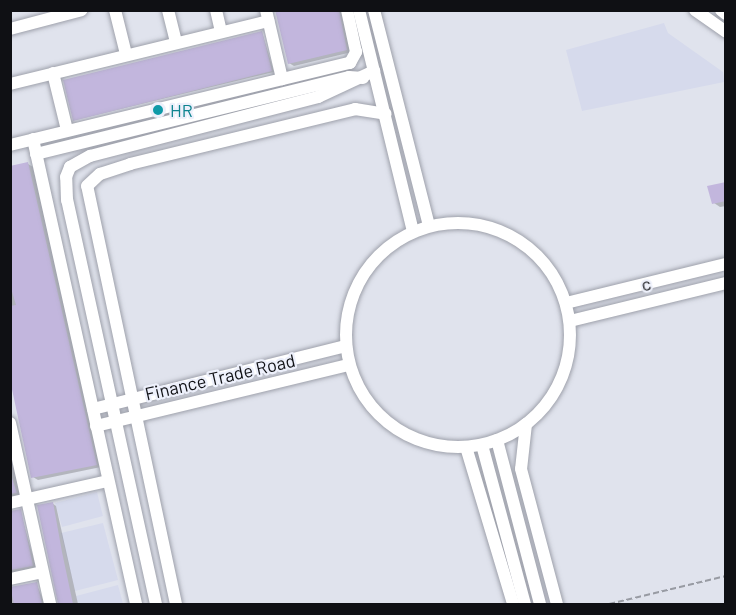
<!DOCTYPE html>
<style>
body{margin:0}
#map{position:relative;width:736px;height:615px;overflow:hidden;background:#e0e3ed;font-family:Barlow,sans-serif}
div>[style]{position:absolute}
.built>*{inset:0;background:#d6daec}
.shadow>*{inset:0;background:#0003}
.building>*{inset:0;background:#c2b6dd}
.path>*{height:1.5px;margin-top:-0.75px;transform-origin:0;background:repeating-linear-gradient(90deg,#989ba3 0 6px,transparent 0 9px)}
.roads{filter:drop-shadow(0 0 2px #9ea1ab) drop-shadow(0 0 2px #9ea1ab)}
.minor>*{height:12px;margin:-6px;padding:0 6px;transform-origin:6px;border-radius:6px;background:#fff}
.minor>.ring{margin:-6px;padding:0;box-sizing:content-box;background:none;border:12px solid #fff;border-radius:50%}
.dots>*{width:16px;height:16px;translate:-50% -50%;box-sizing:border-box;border:3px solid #edf0fb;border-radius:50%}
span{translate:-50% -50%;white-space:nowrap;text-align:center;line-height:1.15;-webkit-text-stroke:4.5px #edf0fb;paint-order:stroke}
.culture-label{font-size:18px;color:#0d838f}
.left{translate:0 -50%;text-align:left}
.street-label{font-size:18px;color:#0f1014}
.frame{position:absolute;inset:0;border:12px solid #0f1014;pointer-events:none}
</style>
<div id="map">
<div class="built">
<i style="clip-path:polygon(664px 23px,668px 33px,723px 72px,724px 82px,582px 111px,566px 50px)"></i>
<i style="clip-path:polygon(97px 492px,103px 516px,62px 527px,55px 503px)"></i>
<i style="clip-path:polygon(103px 523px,118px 580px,75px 591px,61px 533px)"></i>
<i style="clip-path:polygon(118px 585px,123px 604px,78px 604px,76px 596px)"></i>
</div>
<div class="shadow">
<i style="clip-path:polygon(276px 10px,342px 10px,352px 52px,294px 66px,289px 63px)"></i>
<i style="clip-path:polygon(262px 32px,274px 72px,75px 120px)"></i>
<i style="clip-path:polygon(28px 164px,33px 167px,101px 467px,38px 480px,33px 477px,10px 375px,10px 168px)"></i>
<i style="clip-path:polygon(726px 183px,726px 206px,720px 207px,714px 203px)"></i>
<i style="clip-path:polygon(10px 452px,20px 495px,10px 497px)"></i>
<i style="clip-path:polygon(52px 503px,56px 506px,78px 604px,59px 604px)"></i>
<i style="clip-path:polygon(20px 511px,36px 567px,10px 574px,10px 513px)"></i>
<i style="clip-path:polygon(36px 583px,45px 604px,10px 604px,10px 588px)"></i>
</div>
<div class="building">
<i style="clip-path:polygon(275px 10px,339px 10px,347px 50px,288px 64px)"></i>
<i style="clip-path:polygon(262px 31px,272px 71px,73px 121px,63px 80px)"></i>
<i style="clip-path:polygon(28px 162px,97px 465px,31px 478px,10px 380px,10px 306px,16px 305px,10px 285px,10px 166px)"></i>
<i style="clip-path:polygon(726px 182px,726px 201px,712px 204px,707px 186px)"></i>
<i style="clip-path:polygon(10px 472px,17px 493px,10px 494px)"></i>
<i style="clip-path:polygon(53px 502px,62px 552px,73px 604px,58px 604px,37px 505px)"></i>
<i style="clip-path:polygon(21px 509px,33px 566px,11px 570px,10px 511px)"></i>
<i style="clip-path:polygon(37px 582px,42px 604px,14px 604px,10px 587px)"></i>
</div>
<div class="path">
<i style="left:609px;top:604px;width:120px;rotate:-13.5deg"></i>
</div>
<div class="roads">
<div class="minor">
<i style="left:115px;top:10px;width:45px;rotate:76deg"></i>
<i style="left:168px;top:10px;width:33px;rotate:76deg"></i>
<i style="left:216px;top:10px;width:22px;rotate:77deg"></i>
<i style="left:266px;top:10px;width:71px;rotate:76.9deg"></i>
<i style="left:359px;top:10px;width:228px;rotate:76.3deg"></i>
<i style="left:374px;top:10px;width:223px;rotate:75.7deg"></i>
<i style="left:695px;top:10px;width:38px;rotate:35deg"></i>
<i style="left:721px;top:10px;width:6px;rotate:39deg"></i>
<i style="left:10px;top:29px;width:74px;rotate:-14.8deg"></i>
<i style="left:53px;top:73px;width:59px;rotate:76.2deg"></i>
<i style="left:10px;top:84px;width:266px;rotate:-13.7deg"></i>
<i style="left:33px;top:139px;width:476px;rotate:77.5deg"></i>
<i style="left:10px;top:145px;width:350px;rotate:-13.6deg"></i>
<i style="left:350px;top:63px;width:13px;rotate:-61deg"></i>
<i style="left:356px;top:52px;width:43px;rotate:-102.1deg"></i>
<i style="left:36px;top:154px;width:322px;rotate:-13.8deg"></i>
<i style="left:349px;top:77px;width:14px;rotate:4deg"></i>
<i class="ring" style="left:346px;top:223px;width:212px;height:212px"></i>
<i style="left:566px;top:303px;width:165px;rotate:-13.7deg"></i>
<i style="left:570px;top:321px;width:161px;rotate:-13.7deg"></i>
<i style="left:93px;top:409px;width:261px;rotate:-14deg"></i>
<i style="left:10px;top:423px;width:185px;rotate:77.5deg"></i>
<i style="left:526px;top:424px;width:45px;rotate:96.3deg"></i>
<i style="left:521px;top:469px;width:140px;rotate:75.1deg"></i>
<i style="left:96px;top:426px;width:260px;rotate:-13.6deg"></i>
<i style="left:497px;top:440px;width:170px;rotate:75.3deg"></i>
<i style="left:482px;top:445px;width:165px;rotate:74.9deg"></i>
<i style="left:466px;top:447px;width:164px;rotate:73.3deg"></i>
<i style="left:10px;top:503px;width:100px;rotate:-12.7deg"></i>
<i style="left:10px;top:579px;width:33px;rotate:-12deg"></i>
<i style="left:156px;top:604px;width:414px;rotate:-102.4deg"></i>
<i style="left:67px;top:200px;width:23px;rotate:-92deg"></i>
<i style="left:66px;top:177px;width:11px;rotate:-68deg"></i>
<i style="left:70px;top:167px;width:23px;rotate:-29deg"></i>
<i style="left:90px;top:156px;width:236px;rotate:-14.5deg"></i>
<i style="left:318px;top:97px;width:62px;rotate:-24.9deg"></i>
<i style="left:176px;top:604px;width:427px;rotate:-102deg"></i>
<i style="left:87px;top:186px;width:18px;rotate:-43deg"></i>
<i style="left:100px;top:174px;width:32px;rotate:-18deg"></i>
<i style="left:130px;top:164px;width:232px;rotate:-13.7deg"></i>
<i style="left:355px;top:109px;width:31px;rotate:9deg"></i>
</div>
</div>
<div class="dots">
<i style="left:158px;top:110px;background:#0f9aa8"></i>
</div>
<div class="culture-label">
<span class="left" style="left:170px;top:110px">HR</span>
</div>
<div class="street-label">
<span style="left:646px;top:284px;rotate:-14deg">c</span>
<span style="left:220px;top:377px;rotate:-13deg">Finance Trade Road</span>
</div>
<div class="frame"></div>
</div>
